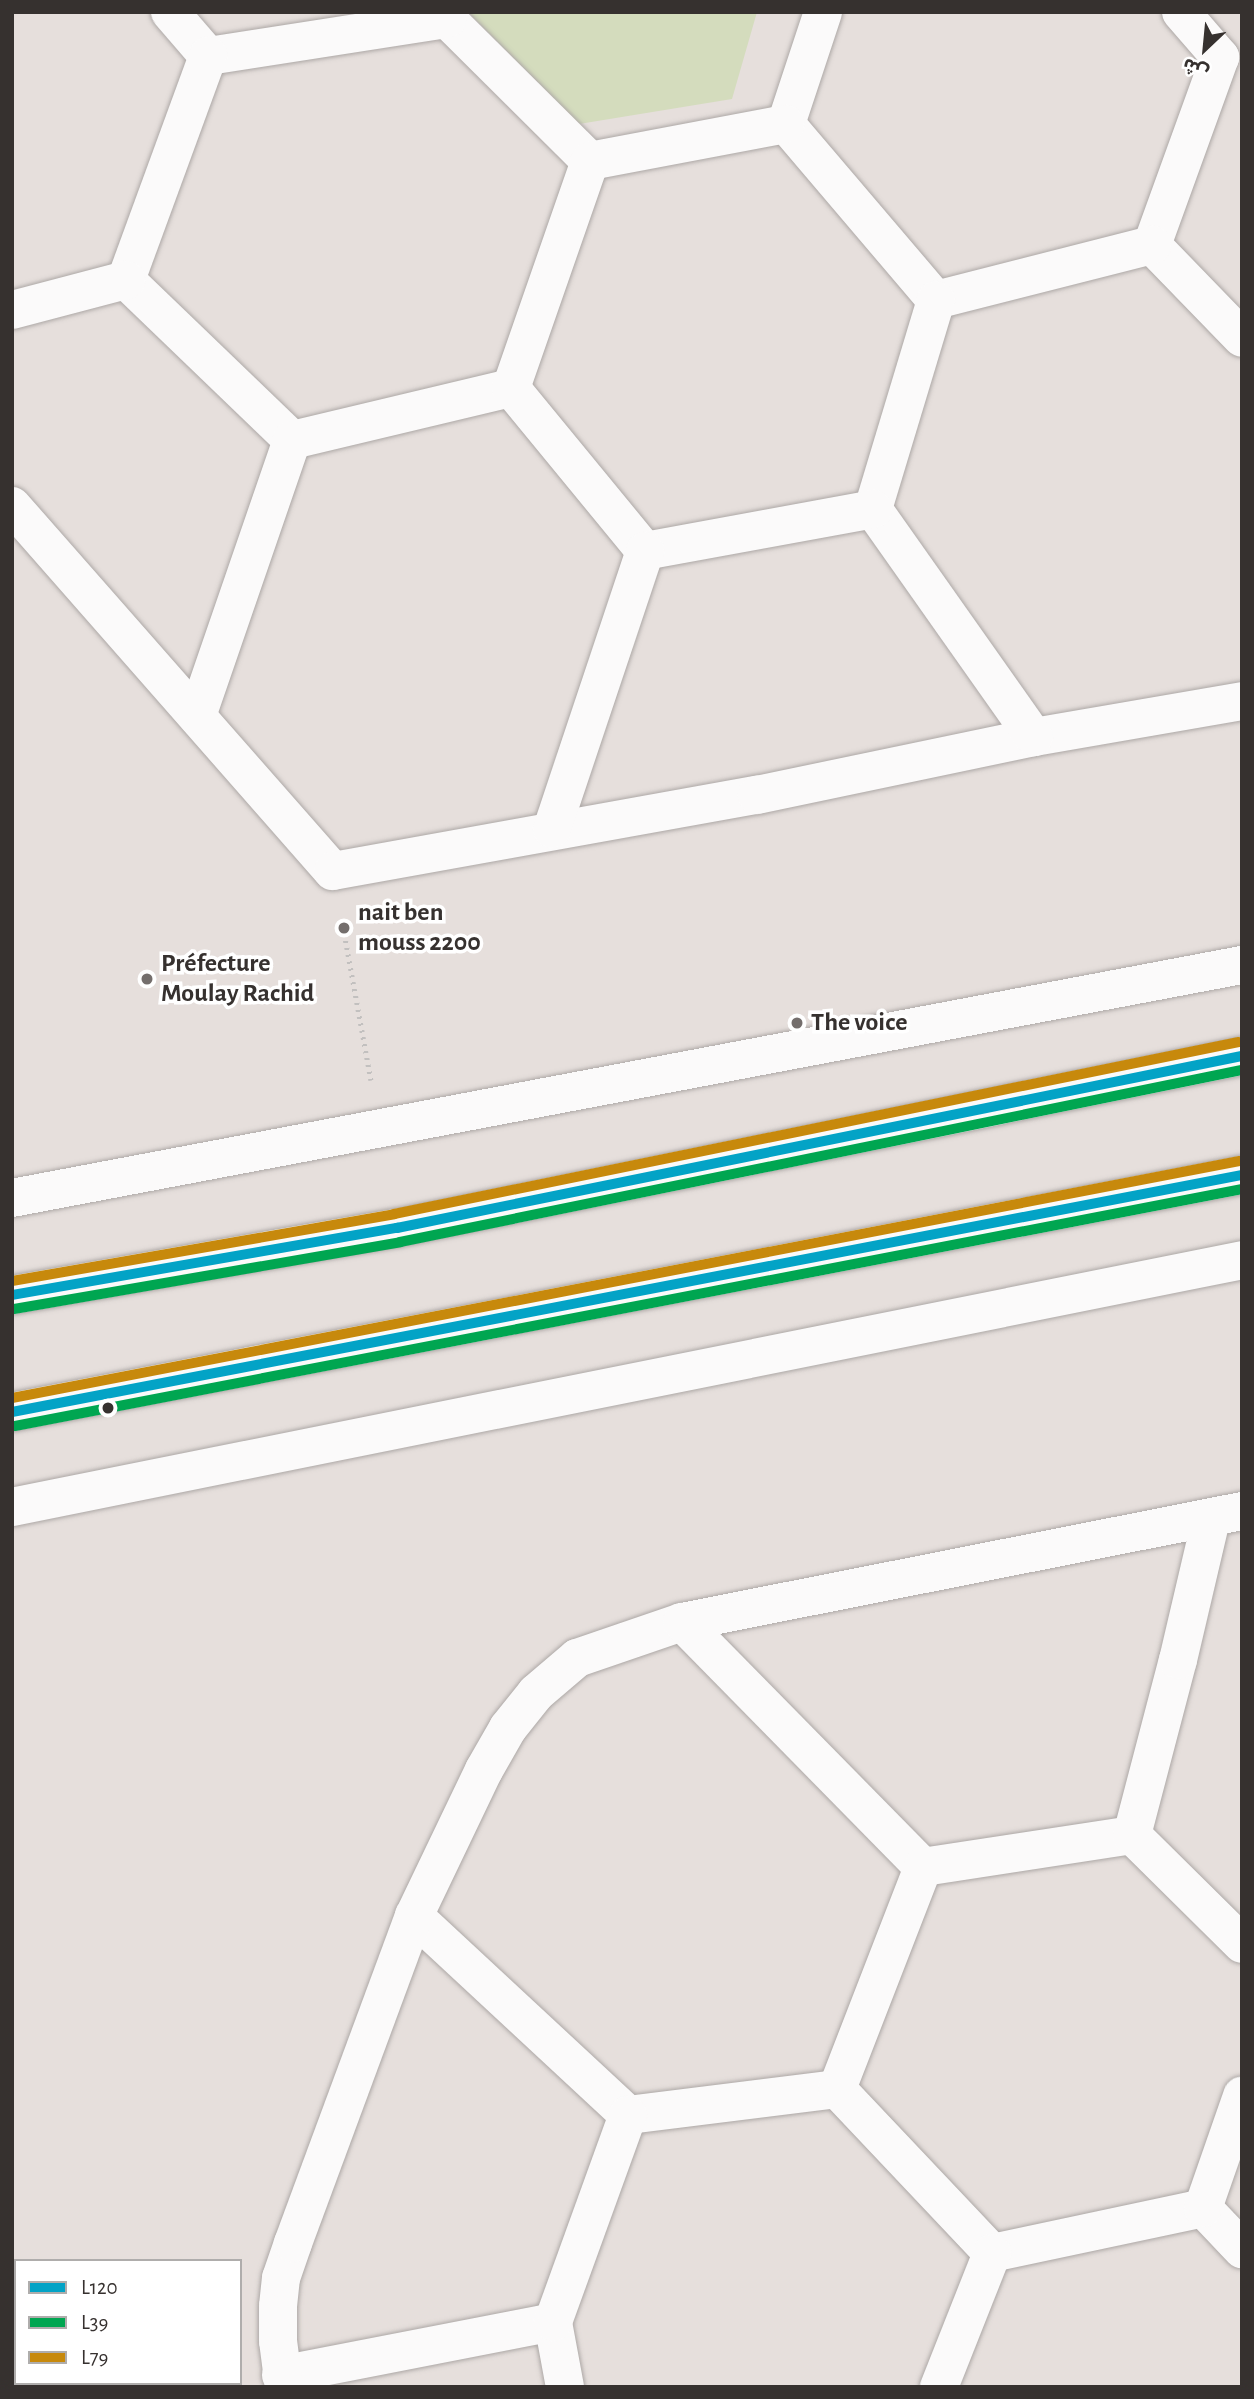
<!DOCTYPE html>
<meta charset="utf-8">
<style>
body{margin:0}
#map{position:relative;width:1254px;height:2399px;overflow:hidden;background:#e6dfdc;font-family:"Alegreya Sans","Noto Sans Arabic",sans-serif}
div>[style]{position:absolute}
.green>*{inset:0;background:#d4dcbd}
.minor-tunnel>*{height:38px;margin-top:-19px;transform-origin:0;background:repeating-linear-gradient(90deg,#c3bcb9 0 38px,transparent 0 57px)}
.path>*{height:4.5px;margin-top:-2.25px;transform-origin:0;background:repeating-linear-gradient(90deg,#c2c0bf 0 2px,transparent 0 7px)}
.roads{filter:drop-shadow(0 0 2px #ada8a6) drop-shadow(0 0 2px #ada8a6)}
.minor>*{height:38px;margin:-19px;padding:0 19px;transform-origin:19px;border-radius:19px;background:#fbfafa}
.bus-1>*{height:10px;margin:-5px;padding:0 5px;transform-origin:5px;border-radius:5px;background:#03a3c6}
.bus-2>*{height:10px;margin:-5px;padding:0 5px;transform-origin:5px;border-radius:5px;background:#00a651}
.bus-3>*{height:10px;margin:-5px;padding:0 5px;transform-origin:5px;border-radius:5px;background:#c7890c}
.dots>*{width:19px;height:19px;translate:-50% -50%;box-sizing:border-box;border:4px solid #fff;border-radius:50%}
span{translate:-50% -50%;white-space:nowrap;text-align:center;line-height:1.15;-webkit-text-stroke:7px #fff;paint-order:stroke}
.poi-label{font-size:26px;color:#36312f;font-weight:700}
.left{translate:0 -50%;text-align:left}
.frame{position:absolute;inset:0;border:14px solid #36312f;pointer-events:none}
.legend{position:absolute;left:14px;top:2259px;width:228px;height:126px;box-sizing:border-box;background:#fff;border:2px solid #afadac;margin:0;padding:9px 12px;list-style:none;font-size:21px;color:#36312f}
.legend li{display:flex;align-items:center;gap:14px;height:35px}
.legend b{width:35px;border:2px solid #afadac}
.north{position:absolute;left:1170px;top:14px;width:70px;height:70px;-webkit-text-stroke:5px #fff;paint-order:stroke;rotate:206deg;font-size:19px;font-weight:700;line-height:28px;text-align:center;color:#36312f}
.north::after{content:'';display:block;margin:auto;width:24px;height:32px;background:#36312f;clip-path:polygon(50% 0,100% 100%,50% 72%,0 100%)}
</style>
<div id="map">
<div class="green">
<i style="clip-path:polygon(468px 12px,757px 12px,732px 99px,579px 124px)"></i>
</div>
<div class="minor-tunnel">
<i style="left:12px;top:2367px;width:4px"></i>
</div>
<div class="path">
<i style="left:342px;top:920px;width:163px;rotate:79.7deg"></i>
</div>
<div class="roads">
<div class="minor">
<i style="left:170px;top:12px;width:58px;rotate:49.2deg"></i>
<i style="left:1181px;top:12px;width:60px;rotate:49.1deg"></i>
<i style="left:447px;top:19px;width:202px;rotate:44.8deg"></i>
<i style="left:208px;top:56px;width:242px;rotate:-8.8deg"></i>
<i style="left:786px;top:124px;width:231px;rotate:49.6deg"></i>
<i style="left:786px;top:124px;width:118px;rotate:-71.7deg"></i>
<i style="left:590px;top:161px;width:199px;rotate:-10.7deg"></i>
<i style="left:1152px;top:245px;width:200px;rotate:-70.1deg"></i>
<i style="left:1152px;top:245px;width:129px;rotate:45.9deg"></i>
<i style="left:126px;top:280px;width:231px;rotate:43.9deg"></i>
<i style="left:292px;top:440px;width:225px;rotate:-13.4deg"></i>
<i style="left:126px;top:280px;width:239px;rotate:-69.9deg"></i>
<i style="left:936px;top:300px;width:223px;rotate:-14.3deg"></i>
<i style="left:12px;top:310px;width:118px;rotate:-14.7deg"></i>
<i style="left:511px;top:388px;width:240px;rotate:-70.8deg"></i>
<i style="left:511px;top:388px;width:211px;rotate:50.6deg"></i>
<i style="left:12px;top:506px;width:486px;rotate:48.7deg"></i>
<i style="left:333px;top:871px;width:431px;rotate:-10.2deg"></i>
<i style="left:757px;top:795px;width:283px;rotate:-11.8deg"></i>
<i style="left:1034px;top:737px;width:211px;rotate:-9.8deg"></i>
<i style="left:873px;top:509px;width:279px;rotate:54.8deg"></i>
<i style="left:873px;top:509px;width:218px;rotate:-73.2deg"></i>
<i style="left:645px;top:551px;width:232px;rotate:-10.4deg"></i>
<i style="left:197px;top:716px;width:292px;rotate:-71deg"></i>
<i style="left:552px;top:829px;width:293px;rotate:-71.5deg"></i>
<i style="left:12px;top:1198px;width:1252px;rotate:-10.73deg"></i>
<i style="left:12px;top:1295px;width:391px;rotate:-9.9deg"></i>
<i style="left:397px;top:1228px;width:862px;rotate:-11.51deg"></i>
<i style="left:12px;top:1412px;width:1253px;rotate:-10.91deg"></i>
<i style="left:12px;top:1507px;width:1255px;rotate:-11.35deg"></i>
<i style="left:682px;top:1622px;width:344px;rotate:45.5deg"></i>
<i style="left:923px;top:1867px;width:211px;rotate:-8.7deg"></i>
<i style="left:1132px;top:1835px;width:181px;rotate:-75.3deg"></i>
<i style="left:1178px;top:1660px;width:145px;rotate:-76.8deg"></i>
<i style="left:1132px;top:1835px;width:155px;rotate:44.7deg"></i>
<i style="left:414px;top:1916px;width:292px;rotate:42.9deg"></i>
<i style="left:628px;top:2115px;width:211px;rotate:-7.1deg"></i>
<i style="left:837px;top:2089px;width:226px;rotate:46.6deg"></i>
<i style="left:992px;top:2253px;width:216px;rotate:-12deg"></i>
<i style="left:1203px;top:2208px;width:57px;rotate:46.4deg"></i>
<i style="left:837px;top:2089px;width:238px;rotate:-68.8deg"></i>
<i style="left:1203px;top:2208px;width:119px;rotate:-70.8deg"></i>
<i style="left:281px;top:2375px;width:277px;rotate:-11deg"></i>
<i style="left:103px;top:2383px;width:6px;rotate:45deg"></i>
<i style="left:284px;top:2387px;width:46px;rotate:-97.4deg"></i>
<i style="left:278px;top:2341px;width:35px;rotate:-90deg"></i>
<i style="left:278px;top:2306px;width:28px;rotate:-84deg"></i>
<i style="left:281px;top:2278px;width:37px;rotate:-71deg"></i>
<i style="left:293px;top:2243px;width:349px;rotate:-69.7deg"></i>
<i style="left:414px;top:1916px;width:162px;rotate:-64.4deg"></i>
<i style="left:484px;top:1770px;width:48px;rotate:-60.3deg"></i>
<i style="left:508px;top:1728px;width:45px;rotate:-51.3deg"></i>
<i style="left:536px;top:1693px;width:54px;rotate:-40.5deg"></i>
<i style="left:577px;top:1658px;width:111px;rotate:-18.9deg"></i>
<i style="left:682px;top:1622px;width:571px;rotate:-11.21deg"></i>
<i style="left:565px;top:2387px;width:66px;rotate:-100.5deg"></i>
<i style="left:553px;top:2322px;width:220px;rotate:-70.1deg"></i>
<i style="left:939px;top:2387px;width:144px;rotate:-68.4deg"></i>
</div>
</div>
<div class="bus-1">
<i style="left:12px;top:1295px;width:391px;rotate:-9.9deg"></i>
<i style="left:397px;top:1228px;width:862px;rotate:-11.51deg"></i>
<i style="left:12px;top:1412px;width:1253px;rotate:-10.91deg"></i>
</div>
<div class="bus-2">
<i style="left:14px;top:1309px;width:392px;rotate:-9.8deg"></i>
<i style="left:400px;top:1242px;width:859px;rotate:-11.55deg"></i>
<i style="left:15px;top:1426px;width:1250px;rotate:-10.93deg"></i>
</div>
<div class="bus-3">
<i style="left:12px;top:1281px;width:388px;rotate:-9.9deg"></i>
<i style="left:394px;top:1214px;width:862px;rotate:-11.51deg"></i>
<i style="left:12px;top:1398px;width:1250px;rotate:-10.93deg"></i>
</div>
<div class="dots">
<i style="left:344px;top:928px;background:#746e6c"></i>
<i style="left:147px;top:979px;background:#746e6c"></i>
<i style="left:797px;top:1023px;background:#746e6c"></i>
<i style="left:108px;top:1408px;background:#36312f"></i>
</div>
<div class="poi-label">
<span class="left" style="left:358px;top:928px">nait ben<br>mouss 2200</span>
<span class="left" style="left:161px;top:979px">Préfecture<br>Moulay Rachid</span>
<span class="left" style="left:811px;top:1023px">The voice</span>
</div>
<div class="frame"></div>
<ul class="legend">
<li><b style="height:9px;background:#03a3c6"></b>L120</li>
<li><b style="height:9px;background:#00a651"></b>L39</li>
<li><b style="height:9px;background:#c7890c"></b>L79</li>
</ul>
<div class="north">ش</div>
</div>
